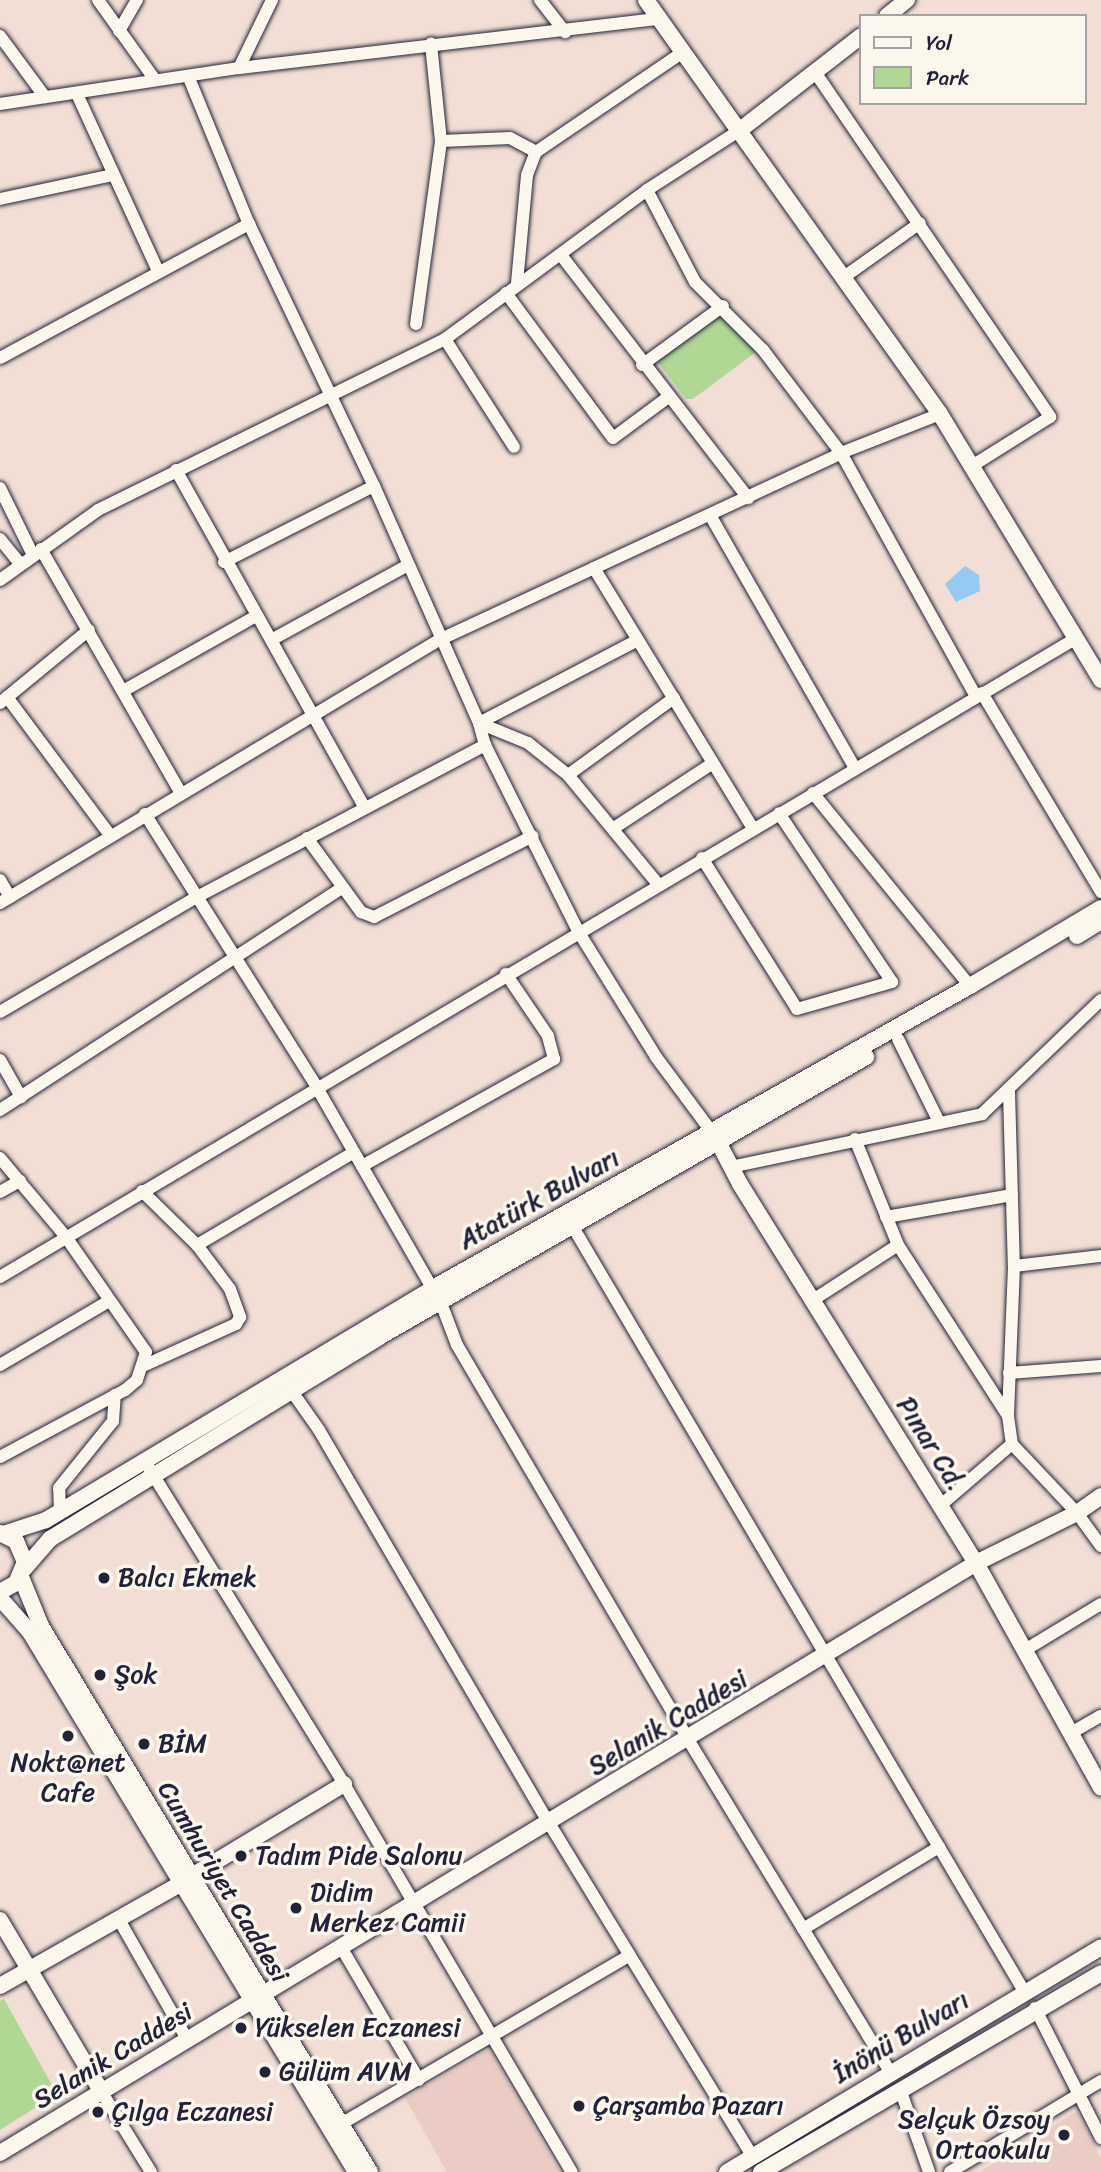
<!DOCTYPE html>
<meta charset="utf-8">
<style>
body{margin:0}
#map{position:relative;width:1101px;height:2172px;overflow:hidden;background:#f2ded4;font-family:Sriracha,sans-serif}
div>[style]{position:absolute}
.built>*{inset:0;background:#ebccc4}
.green>*{inset:0;background:#b0d894}
.water>*{inset:0;background:#95caf3}
.roads{filter:drop-shadow(0 0 2px #22223b) drop-shadow(0 0 2px #22223b)}
.street>*{height:12px;margin:-6px;padding:0 6px;transform-origin:6px;border-radius:6px;background:#fbf7ec}
.secondary>*{height:16px;margin:-8px;padding:0 8px;transform-origin:8px;border-radius:8px;background:#fbf7ec}
.dots>*{width:19px;height:19px;translate:-50% -50%;box-sizing:border-box;border:4px solid #fbf7ec;border-radius:50%}
span{translate:-50% -50%;white-space:nowrap;text-align:center;line-height:1.15;-webkit-text-stroke:7px #fbf7ec;paint-order:stroke}
.street-label{font-size:26px;color:#22223b}
.poi-label{font-size:26px;color:#22223b}
.left{translate:0 -50%;text-align:left}
.right{translate:-100% -50%;text-align:right}
.legend{position:absolute;left:859px;top:14px;width:228px;height:91px;box-sizing:border-box;background:#fbf7ec;border:2px solid #a4a2a5;margin:0;padding:9px 12px;list-style:none;font-size:21px;color:#22223b}
.legend li{display:flex;align-items:center;gap:14px;height:35px}
.legend b{width:35px;border:2px solid #a4a2a5}
</style>
<div id="map">
<div class="built">
<i style="clip-path:polygon(489px 2049px,560px 2172px,447px 2172px,405px 2098px)"></i>
<i style="clip-path:polygon(1077px 2111px,1101px 2158px,1101px 2172px,980px 2172px)"></i>
</div>
<div class="green">
<i style="clip-path:polygon(724px 313px,756px 352px,693px 399px,686px 399px,657px 361px)"></i>
<i style="clip-path:polygon(4px 1999px,57px 2094px,0 2130px,0 2001px)"></i>
</div>
<div class="water">
<i style="clip-path:polygon(965px 566px,979px 575px,980px 591px,956px 602px,945px 584px)"></i>
</div>
<div class="roads">
<div class="street">
<i style="left:98px;top:0;width:98px;rotate:54.5deg"></i>
<i style="left:540px;top:0;width:41px;rotate:52deg"></i>
<i style="left:119px;top:31px;width:36px;rotate:-60deg"></i>
<i style="left:0;top:36px;width:76px;rotate:53.6deg"></i>
<i style="left:239px;top:68px;width:76px;rotate:-64.1deg"></i>
<i style="left:817px;top:75px;width:414px;rotate:55.7deg"></i>
<i style="left:1050px;top:417px;width:92px;rotate:147.9deg"></i>
<i style="left:189px;top:78px;width:158px;rotate:67.7deg"></i>
<i style="left:249px;top:224px;width:290px;rotate:64.5deg"></i>
<i style="left:374px;top:486px;width:259px;rotate:66.1deg"></i>
<i style="left:479px;top:723px;width:23px;rotate:75deg"></i>
<i style="left:485px;top:745px;width:208px;rotate:63.4deg"></i>
<i style="left:578px;top:931px;width:148px;rotate:58.2deg"></i>
<i style="left:656px;top:1057px;width:92px;rotate:53.4deg"></i>
<i style="left:77px;top:94px;width:195px;rotate:65.4deg"></i>
<i style="left:0;top:104px;width:242px;rotate:-8.6deg"></i>
<i style="left:239px;top:68px;width:423px;rotate:-6.7deg"></i>
<i style="left:441px;top:141px;width:69px;rotate:-2.5deg"></i>
<i style="left:510px;top:138px;width:30px;rotate:28deg"></i>
<i style="left:647px;top:190px;width:104px;rotate:62.4deg"></i>
<i style="left:695px;top:282px;width:96px;rotate:45deg"></i>
<i style="left:763px;top:350px;width:129px;rotate:52.9deg"></i>
<i style="left:841px;top:453px;width:279px;rotate:61deg"></i>
<i style="left:0;top:199px;width:116px;rotate:-12deg"></i>
<i style="left:561px;top:255px;width:307px;rotate:52.4deg"></i>
<i style="left:844px;top:277px;width:93px;rotate:-35.4deg"></i>
<i style="left:517px;top:283px;width:108px;rotate:-84.7deg"></i>
<i style="left:527px;top:175px;width:25px;rotate:-69deg"></i>
<i style="left:536px;top:152px;width:178px;rotate:-34.2deg"></i>
<i style="left:506px;top:293px;width:180px;rotate:53.6deg"></i>
<i style="left:613px;top:438px;width:67px;rotate:-36.5deg"></i>
<i style="left:416px;top:324px;width:185px;rotate:-82.2deg"></i>
<i style="left:441px;top:141px;width:98px;rotate:-95.9deg"></i>
<i style="left:445px;top:339px;width:128px;rotate:57.4deg"></i>
<i style="left:0;top:358px;width:283px;rotate:-28.3deg"></i>
<i style="left:642px;top:365px;width:100px;rotate:-36.1deg"></i>
<i style="left:176px;top:470px;width:387px;rotate:60.8deg"></i>
<i style="left:0;top:488px;width:75px;rotate:63.8deg"></i>
<i style="left:710px;top:515px;width:292px;rotate:60.2deg"></i>
<i style="left:0;top:539px;width:32px;rotate:51deg"></i>
<i style="left:41px;top:549px;width:280px;rotate:60.2deg"></i>
<i style="left:224px;top:562px;width:168px;rotate:-26.9deg"></i>
<i style="left:594px;top:568px;width:305px;rotate:58.6deg"></i>
<i style="left:0;top:580px;width:120px;rotate:-35.5deg"></i>
<i style="left:98px;top:510px;width:387px;rotate:-26.2deg"></i>
<i style="left:445px;top:339px;width:251px;rotate:-36.4deg"></i>
<i style="left:647px;top:190px;width:111px;rotate:-32.8deg"></i>
<i style="left:273px;top:639px;width:154px;rotate:-28.7deg"></i>
<i style="left:123px;top:691px;width:153px;rotate:-29.4deg"></i>
<i style="left:982px;top:693px;width:232px;rotate:59.1deg"></i>
<i style="left:7px;top:697px;width:172px;rotate:53.3deg"></i>
<i style="left:0;top:703px;width:115px;rotate:-39.4deg"></i>
<i style="left:479px;top:723px;width:53px;rotate:22.2deg"></i>
<i style="left:528px;top:743px;width:51px;rotate:38.7deg"></i>
<i style="left:568px;top:775px;width:141px;rotate:50.5deg"></i>
<i style="left:479px;top:723px;width:179px;rotate:-27.6deg"></i>
<i style="left:568px;top:775px;width:131px;rotate:-36deg"></i>
<i style="left:813px;top:793px;width:249px;rotate:50.9deg"></i>
<i style="left:145px;top:814px;width:321px;rotate:57.8deg"></i>
<i style="left:316px;top:1086px;width:250px;rotate:60.1deg"></i>
<i style="left:441px;top:1303px;width:45px;rotate:69.1deg"></i>
<i style="left:457px;top:1345px;width:459px;rotate:59.6deg"></i>
<i style="left:689px;top:1741px;width:387px;rotate:58.7deg"></i>
<i style="left:614px;top:828px;width:118px;rotate:-33.3deg"></i>
<i style="left:307px;top:838px;width:92px;rotate:53.9deg"></i>
<i style="left:361px;top:912px;width:14px;rotate:21deg"></i>
<i style="left:374px;top:917px;width:178px;rotate:-27deg"></i>
<i style="left:702px;top:858px;width:178px;rotate:57.8deg"></i>
<i style="left:797px;top:1009px;width:99px;rotate:-15.9deg"></i>
<i style="left:892px;top:982px;width:203px;rotate:-123.8deg"></i>
<i style="left:0;top:880px;width:20px;rotate:60deg"></i>
<i style="left:0;top:903px;width:512px;rotate:-30.93deg"></i>
<i style="left:439px;top:640px;width:443px;rotate:-24.9deg"></i>
<i style="left:841px;top:453px;width:106px;rotate:-21.5deg"></i>
<i style="left:0;top:1012px;width:228px;rotate:-30.3deg"></i>
<i style="left:197px;top:897px;width:326px;rotate:-27.8deg"></i>
<i style="left:898px;top:1039px;width:93px;rotate:63.7deg"></i>
<i style="left:0;top:1060px;width:43px;rotate:60.4deg"></i>
<i style="left:1009px;top:1092px;width:174px;rotate:88.4deg"></i>
<i style="left:1014px;top:1266px;width:150px;rotate:92.3deg"></i>
<i style="left:1008px;top:1416px;width:28px;rotate:82deg"></i>
<i style="left:1012px;top:1444px;width:95px;rotate:46.7deg"></i>
<i style="left:1077px;top:1513px;width:41px;rotate:54deg"></i>
<i style="left:0;top:1110px;width:408px;rotate:-33deg"></i>
<i style="left:855px;top:1139px;width:114px;rotate:67.9deg"></i>
<i style="left:898px;top:1245px;width:203px;rotate:57.2deg"></i>
<i style="left:0;top:1158px;width:103px;rotate:50.1deg"></i>
<i style="left:66px;top:1237px;width:140px;rotate:55.2deg"></i>
<i style="left:146px;top:1352px;width:29px;rotate:108deg"></i>
<i style="left:137px;top:1380px;width:16px;rotate:140deg"></i>
<i style="left:125px;top:1390px;width:142px;rotate:151.8deg"></i>
<i style="left:362px;top:1166px;width:220px;rotate:-29.1deg"></i>
<i style="left:554px;top:1059px;width:24px;rotate:-105deg"></i>
<i style="left:548px;top:1036px;width:75px;rotate:-124.1deg"></i>
<i style="left:731px;top:1167px;width:257px;rotate:-11.9deg"></i>
<i style="left:982px;top:1114px;width:165px;rotate:-43.8deg"></i>
<i style="left:142px;top:1191px;width:77px;rotate:44.5deg"></i>
<i style="left:197px;top:1245px;width:55px;rotate:53.1deg"></i>
<i style="left:230px;top:1289px;width:30px;rotate:70deg"></i>
<i style="left:240px;top:1317px;width:8px;rotate:120deg"></i>
<i style="left:236px;top:1324px;width:100px;rotate:155.7deg"></i>
<i style="left:0;top:1192px;width:23px;rotate:-29deg"></i>
<i style="left:886px;top:1217px;width:128px;rotate:-9.9deg"></i>
<i style="left:573px;top:1227px;width:887px;rotate:59.45deg"></i>
<i style="left:197px;top:1245px;width:182px;rotate:-30.6deg"></i>
<i style="left:1014px;top:1266px;width:88px;rotate:-6.6deg"></i>
<i style="left:0;top:1277px;width:1250px;rotate:-30.69deg"></i>
<i style="left:813px;top:1300px;width:101px;rotate:-32.9deg"></i>
<i style="left:0;top:1365px;width:126px;rotate:-30.4deg"></i>
<i style="left:1009px;top:1373px;width:92px;rotate:-4.4deg"></i>
<i style="left:293px;top:1393px;width:45px;rotate:54.9deg"></i>
<i style="left:319px;top:1430px;width:455px;rotate:59.7deg"></i>
<i style="left:549px;top:1823px;width:390px;rotate:58.6deg"></i>
<i style="left:149px;top:1468px;width:371px;rotate:58.3deg"></i>
<i style="left:344px;top:1784px;width:450px;rotate:59.6deg"></i>
<i style="left:941px;top:1505px;width:94px;rotate:-40.7deg"></i>
<i style="left:60px;top:1512px;width:24px;rotate:-92deg"></i>
<i style="left:59px;top:1488px;width:86px;rotate:-51.1deg"></i>
<i style="left:113px;top:1421px;width:26px;rotate:-86deg"></i>
<i style="left:1025px;top:1650px;width:89px;rotate:-31.2deg"></i>
<i style="left:1071px;top:1733px;width:34px;rotate:-30deg"></i>
<i style="left:118px;top:1918px;width:139px;rotate:60.3deg"></i>
<i style="left:803px;top:1929px;width:159px;rotate:-31.1deg"></i>
<i style="left:341px;top:1947px;width:154px;rotate:59.6deg"></i>
<i style="left:1035px;top:2008px;width:146px;rotate:63.1deg"></i>
<i style="left:900px;top:2089px;width:88px;rotate:70.7deg"></i>
<i style="left:101px;top:2091px;width:95px;rotate:58.3deg"></i>
<i style="left:341px;top:2124px;width:333px;rotate:-30.3deg"></i>
<i style="left:950px;top:2172px;width:176px;rotate:-31.1deg"></i>
</div>
<div class="secondary">
<i style="left:646px;top:0;width:508px;rotate:54.62deg"></i>
<i style="left:940px;top:414px;width:311px;rotate:58.8deg"></i>
<i style="left:887px;top:16px;width:26px;rotate:-39deg"></i>
<i style="left:740px;top:130px;width:153px;rotate:-37.8deg"></i>
<i style="left:1077px;top:936px;width:28px;rotate:-32deg"></i>
<i style="left:714px;top:1134px;width:56px;rotate:62.5deg"></i>
<i style="left:740px;top:1184px;width:446px;rotate:58.1deg"></i>
<i style="left:976px;top:1563px;width:257px;rotate:60.9deg"></i>
<i style="left:0;top:1533px;width:18px;rotate:27deg"></i>
<i style="left:16px;top:1541px;width:23px;rotate:67deg"></i>
<i style="left:25px;top:1562px;width:23px;rotate:113deg"></i>
<i style="left:16px;top:1583px;width:18px;rotate:151deg"></i>
<i style="left:3px;top:1534px;width:45px;rotate:-18deg"></i>
<i style="left:46px;top:1520px;width:451px;rotate:-30.9deg"></i>
<i style="left:433px;top:1288px;width:616px;rotate:-29.35deg"></i>
<i style="left:970px;top:986px;width:152px;rotate:-30.8deg"></i>
<i style="left:24px;top:1569px;width:40px;rotate:-49deg"></i>
<i style="left:50px;top:1539px;width:386px;rotate:-31.5deg"></i>
<i style="left:379px;top:1337px;width:562px;rotate:-29.9deg"></i>
<i style="left:21px;top:1577px;width:53px;rotate:67.8deg"></i>
<i style="left:41px;top:1626px;width:637px;rotate:58.93deg"></i>
<i style="left:0;top:1598px;width:45px;rotate:48.6deg"></i>
<i style="left:30px;top:1632px;width:631px;rotate:58.88deg"></i>
<i style="left:190px;top:1877px;width:180px;rotate:-31.1deg"></i>
<i style="left:0;top:1920px;width:199px;rotate:59.4deg"></i>
<i style="left:0;top:1986px;width:207px;rotate:-29.5deg"></i>
<i style="left:0;top:2153px;width:1140px;rotate:-31.15deg"></i>
<i style="left:976px;top:1563px;width:113px;rotate:-26.3deg"></i>
<i style="left:1077px;top:1513px;width:29px;rotate:-35deg"></i>
<i style="left:727px;top:2172px;width:436px;rotate:-31deg"></i>
<i style="left:761px;top:2172px;width:394px;rotate:-30.3deg"></i>
</div>
</div>
<div class="dots">
<i style="left:104px;top:1578px;background:#22223b"></i>
<i style="left:100px;top:1675px;background:#22223b"></i>
<i style="left:68px;top:1736px;background:#22223b"></i>
<i style="left:144px;top:1744px;background:#22223b"></i>
<i style="left:241px;top:1856px;background:#22223b"></i>
<i style="left:296px;top:1908px;background:#22223b"></i>
<i style="left:241px;top:2028px;background:#22223b"></i>
<i style="left:265px;top:2072px;background:#22223b"></i>
<i style="left:579px;top:2106px;background:#22223b"></i>
<i style="left:98px;top:2112px;background:#22223b"></i>
<i style="left:1064px;top:2135px;background:#22223b"></i>
</div>
<div class="street-label">
<span style="left:539px;top:1199px;rotate:-29deg">Atatürk Bulvarı</span>
<span style="left:931px;top:1444px;rotate:58deg">Pınar Cd.</span>
<span style="left:668px;top:1723px;rotate:-31deg">Selanik Caddesi</span>
<span style="left:223px;top:1882px;rotate:59deg">Cumhuriyet Caddesi</span>
<span style="left:901px;top:2037px;rotate:-31deg">İnönü Bulvarı</span>
<span style="left:113px;top:2056px;rotate:-31deg">Selanik Caddesi</span>
</div>
<div class="poi-label">
<span class="left" style="left:118px;top:1578px">Balcı Ekmek</span>
<span class="left" style="left:114px;top:1675px">Şok</span>
<span class="left" style="left:158px;top:1744px">BİM</span>
<span style="left:68px;top:1778px">Nokt@net<br>Cafe</span>
<span class="left" style="left:255px;top:1856px">Tadım Pide Salonu</span>
<span class="left" style="left:310px;top:1908px">Didim<br>Merkez Camii</span>
<span class="left" style="left:255px;top:2028px">Yükselen Eczanesi</span>
<span class="left" style="left:279px;top:2072px">Gülüm AVM</span>
<span class="left" style="left:593px;top:2106px">Çarşamba Pazarı</span>
<span class="left" style="left:112px;top:2112px">Çılga Eczanesi</span>
<span class="right" style="left:1050px;top:2135px">Selçuk Özsoy<br>Ortaokulu</span>
</div>
<ul class="legend">
<li><b style="height:9px;background:#fbf7ec"></b>Yol</li>
<li><b style="height:19px;background:#b0d894"></b>Park</li>
</ul>
</div>
